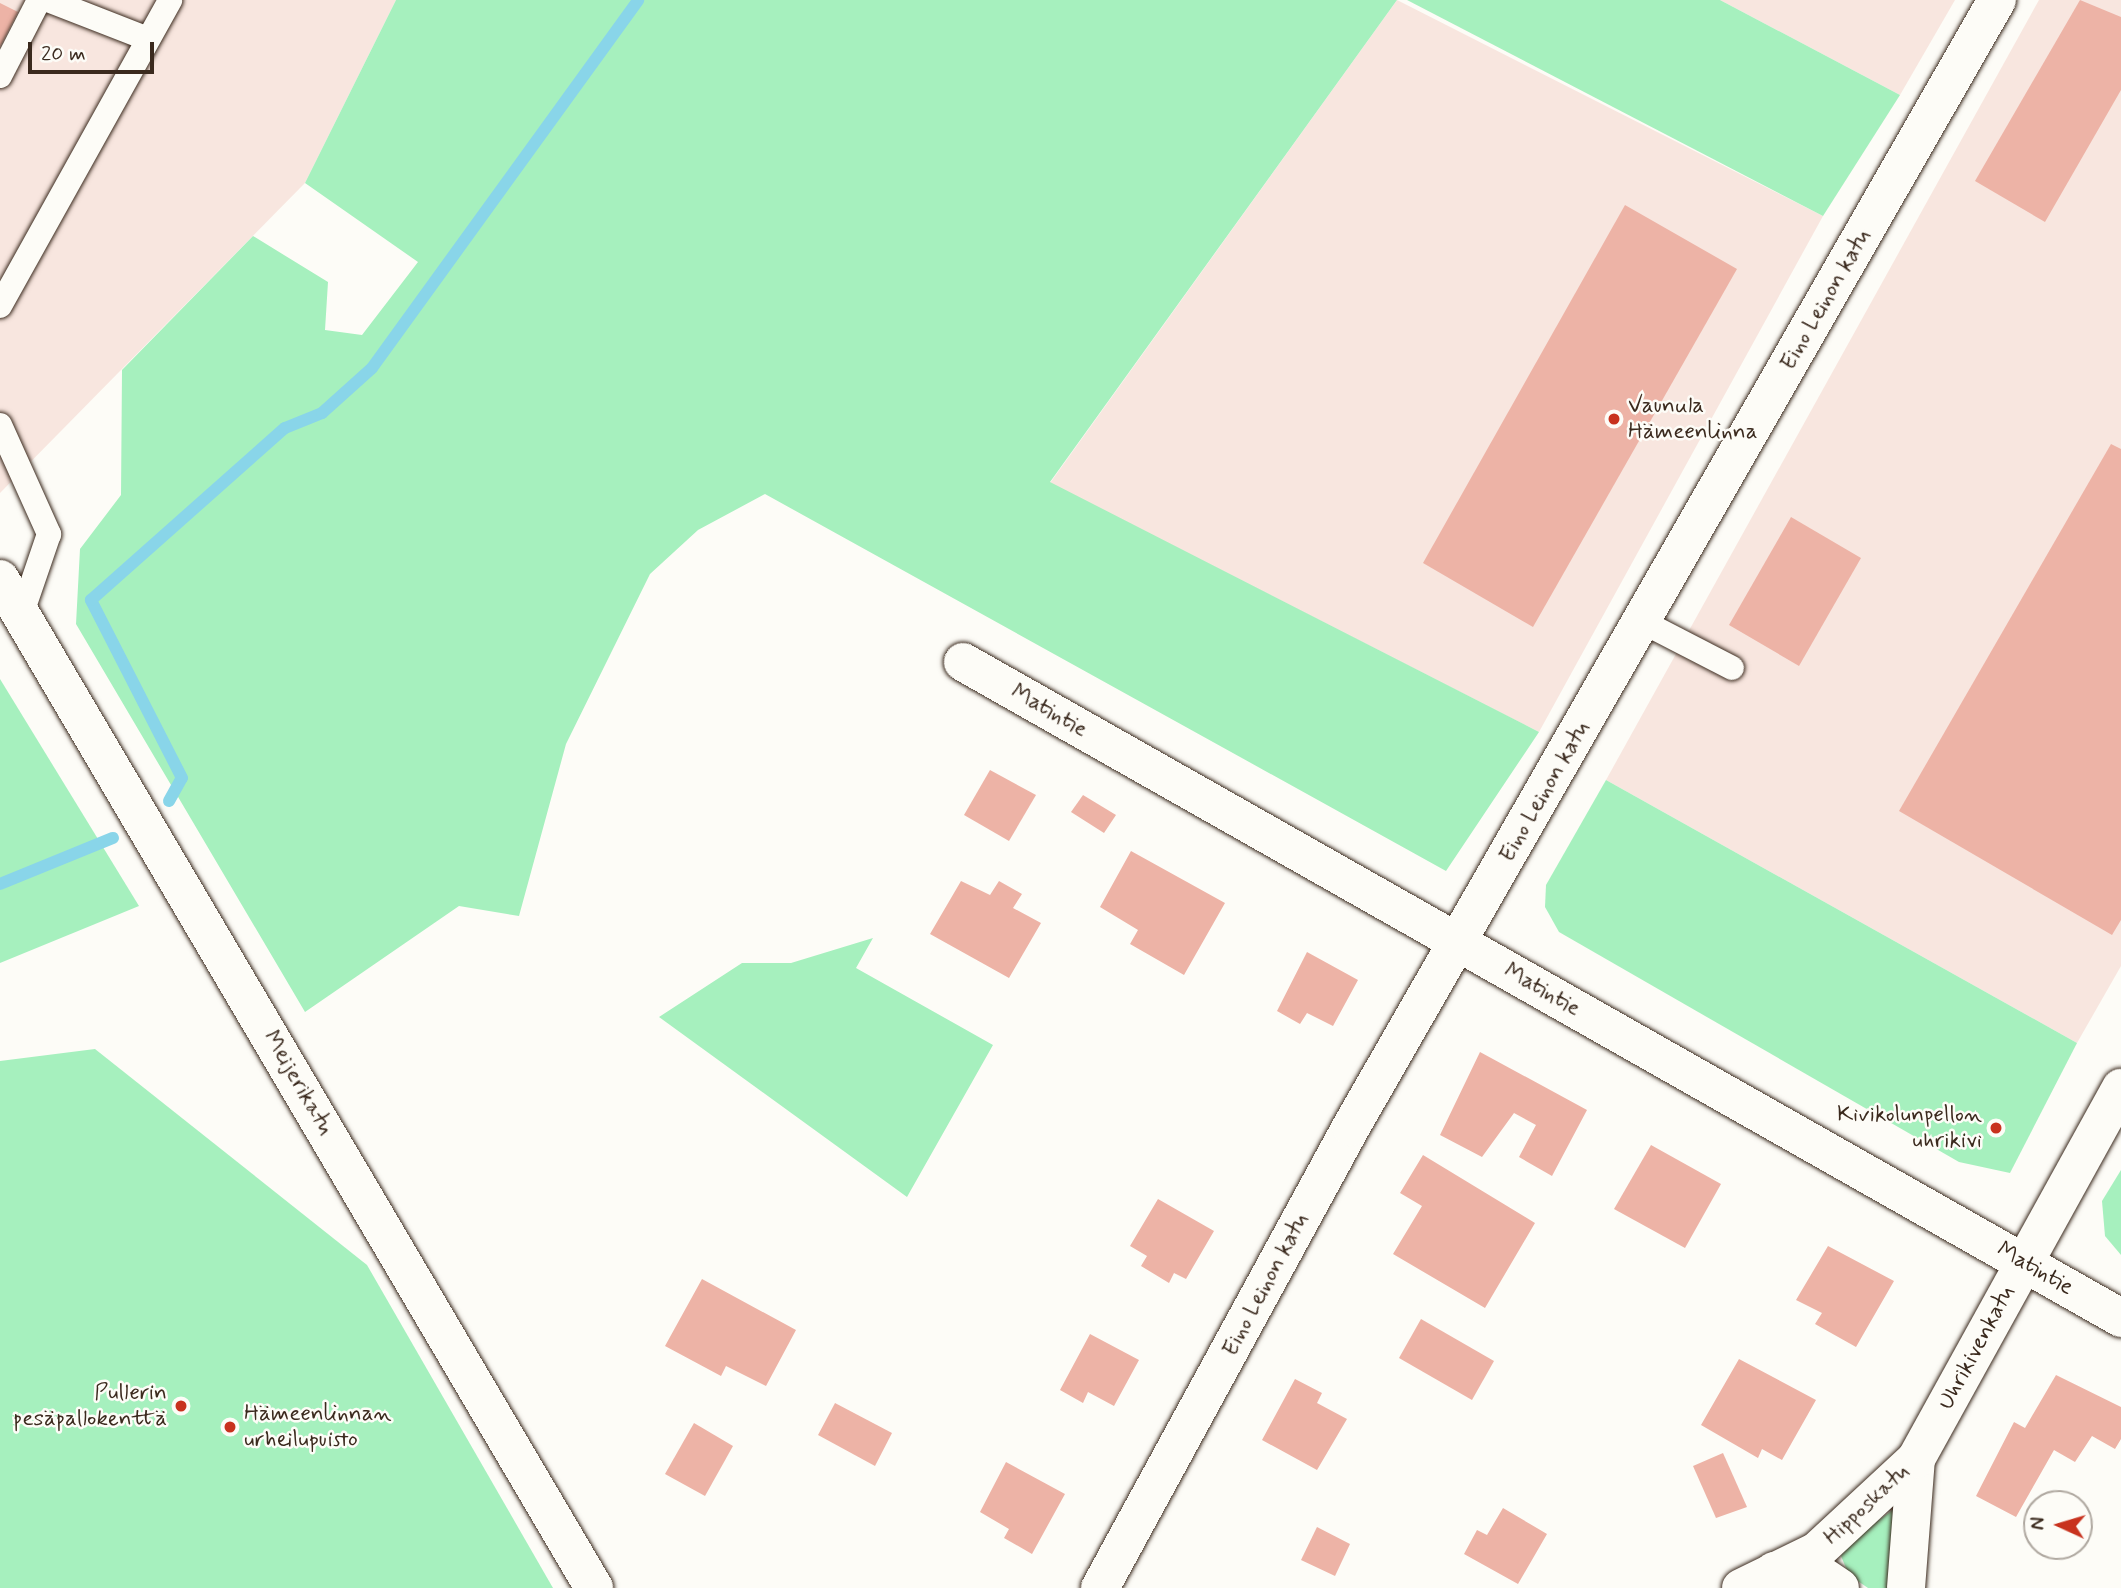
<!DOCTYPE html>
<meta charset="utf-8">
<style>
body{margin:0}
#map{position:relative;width:2121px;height:1588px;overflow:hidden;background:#fdfcf7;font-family:Mynerve,sans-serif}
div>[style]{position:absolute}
.built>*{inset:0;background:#f8e6df}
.green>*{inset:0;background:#a6f0be}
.stream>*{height:12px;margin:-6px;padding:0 6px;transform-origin:6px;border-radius:6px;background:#89d5e9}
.building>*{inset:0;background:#edb3a6}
.roads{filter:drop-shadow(0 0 2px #3b2a1e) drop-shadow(0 0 2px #3b2a1e)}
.service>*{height:24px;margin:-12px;padding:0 12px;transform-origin:12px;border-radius:12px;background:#fdfcf7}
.minor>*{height:38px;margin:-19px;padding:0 19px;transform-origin:19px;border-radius:19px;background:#fdfcf7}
.dots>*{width:19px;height:19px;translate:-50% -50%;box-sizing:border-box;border:4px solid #fdfcf7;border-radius:50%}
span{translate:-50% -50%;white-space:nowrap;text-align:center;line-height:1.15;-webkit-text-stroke:5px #fdfcf7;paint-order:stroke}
.street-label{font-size:23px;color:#3b2a1e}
.poi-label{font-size:23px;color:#3b2a1e}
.left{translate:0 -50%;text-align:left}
.right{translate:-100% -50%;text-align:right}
.north{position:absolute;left:2023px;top:1490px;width:70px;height:70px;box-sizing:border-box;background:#fdfcf7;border:2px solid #afa8a0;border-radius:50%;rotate:274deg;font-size:19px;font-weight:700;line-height:28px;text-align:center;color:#3b2a1e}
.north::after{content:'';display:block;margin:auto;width:24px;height:32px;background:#c8321e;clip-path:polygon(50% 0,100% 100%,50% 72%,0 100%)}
.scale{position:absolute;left:28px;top:42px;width:126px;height:32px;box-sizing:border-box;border:4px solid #3b2a1e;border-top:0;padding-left:9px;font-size:21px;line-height:24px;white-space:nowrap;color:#3b2a1e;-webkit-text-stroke:5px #fdfcf7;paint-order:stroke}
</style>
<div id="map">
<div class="built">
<i style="clip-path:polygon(0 0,396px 0,305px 183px,0 493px)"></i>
<i style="clip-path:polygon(1397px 0,1823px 216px,1539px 732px,1050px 483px)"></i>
<i style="clip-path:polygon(1720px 0,1955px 0,1900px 95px)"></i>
<i style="clip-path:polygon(2039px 0,2121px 0,2121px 966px,2077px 1043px,1606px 780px)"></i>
</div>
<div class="green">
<i style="clip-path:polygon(396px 0,1397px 0,1050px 482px,1539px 732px,1446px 871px,765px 494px,698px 530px,650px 574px,566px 744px,519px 916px,459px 906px,305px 1012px,76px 624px,80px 549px,121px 495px,122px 370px,253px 236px,328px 282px,325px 330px,362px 335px,418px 262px,305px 183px)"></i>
<i style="clip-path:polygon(1407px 0,1720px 0,1900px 95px,1823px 216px)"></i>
<i style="clip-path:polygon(0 679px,139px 906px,0 963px)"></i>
<i style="clip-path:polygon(1606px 780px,2077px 1043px,2010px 1173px,1959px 1162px,1559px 932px,1545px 907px,1546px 885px)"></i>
<i style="clip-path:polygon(873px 938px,856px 968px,993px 1045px,907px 1197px,659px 1017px,742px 963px,791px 963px)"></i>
<i style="clip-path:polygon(95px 1049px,367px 1265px,553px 1588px,0 1588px,0 1061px)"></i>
<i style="clip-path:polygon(2121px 1170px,2121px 1255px,2105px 1236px,2102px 1201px)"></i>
<i style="clip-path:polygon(1894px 1509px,1889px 1588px,1868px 1588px,1849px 1575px,1841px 1556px,1846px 1544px)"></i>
</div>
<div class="stream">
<i style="left:169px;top:801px;width:26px;rotate:-61deg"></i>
<i style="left:182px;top:778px;width:200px;rotate:-117.1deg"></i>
<i style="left:91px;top:600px;width:259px;rotate:-41.6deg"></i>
<i style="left:285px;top:428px;width:40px;rotate:-22deg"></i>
<i style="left:322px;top:413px;width:67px;rotate:-42deg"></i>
<i style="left:372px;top:368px;width:454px;rotate:-54.1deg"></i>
<i style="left:0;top:884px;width:122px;rotate:-22.2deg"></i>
</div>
<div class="building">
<i style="clip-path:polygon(2080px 0,2121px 17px,2121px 90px,2045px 222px,1975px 181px)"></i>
<i style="clip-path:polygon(0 3px,18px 12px,0 47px)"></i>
<i style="clip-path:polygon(1625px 205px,1737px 269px,1533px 627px,1423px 563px)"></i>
<i style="clip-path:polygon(2111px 444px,2121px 449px,2121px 920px,2112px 935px,1899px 811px)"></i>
<i style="clip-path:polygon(1791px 517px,1861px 558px,1799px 666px,1729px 625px)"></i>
<i style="clip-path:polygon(990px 770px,1036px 795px,1009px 841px,964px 815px)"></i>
<i style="clip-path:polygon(1083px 795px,1116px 815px,1104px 833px,1071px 812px)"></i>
<i style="clip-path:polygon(1131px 851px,1225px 903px,1184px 975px,1130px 944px,1138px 930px,1100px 907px)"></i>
<i style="clip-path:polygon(961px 881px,990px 895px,999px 881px,1022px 894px,1013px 908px,1041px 923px,1009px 978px,930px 934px)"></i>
<i style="clip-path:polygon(1307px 952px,1358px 980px,1333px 1026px,1307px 1013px,1300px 1024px,1277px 1011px)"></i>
<i style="clip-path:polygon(1480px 1052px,1587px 1110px,1552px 1176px,1519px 1157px,1536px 1125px,1514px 1113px,1482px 1157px,1440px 1135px)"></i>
<i style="clip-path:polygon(1651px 1145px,1721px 1184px,1685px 1248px,1614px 1209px)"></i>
<i style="clip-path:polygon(1423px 1155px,1535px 1223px,1485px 1308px,1393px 1254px,1422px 1206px,1400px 1193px)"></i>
<i style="clip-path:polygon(1158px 1199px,1214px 1231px,1186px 1279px,1174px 1273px,1169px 1283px,1141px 1266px,1147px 1256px,1130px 1246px)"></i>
<i style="clip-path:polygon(1828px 1246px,1894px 1281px,1856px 1347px,1815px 1324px,1822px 1313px,1796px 1300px)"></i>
<i style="clip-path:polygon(702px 1279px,796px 1330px,766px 1386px,726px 1366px,721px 1376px,665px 1346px)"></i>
<i style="clip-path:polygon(1421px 1319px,1494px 1361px,1472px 1400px,1399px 1358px)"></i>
<i style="clip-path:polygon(1090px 1334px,1139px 1360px,1114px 1406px,1088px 1392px,1083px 1403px,1060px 1390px)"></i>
<i style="clip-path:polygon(1739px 1359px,1816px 1400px,1782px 1460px,1762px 1449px,1758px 1458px,1701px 1425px)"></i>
<i style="clip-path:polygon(2056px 1375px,2121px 1407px,2121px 1439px,2115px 1449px,2092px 1436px,2075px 1462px,2054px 1450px,2016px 1517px,1976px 1496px,2014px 1422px,2025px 1428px)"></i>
<i style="clip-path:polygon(1295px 1379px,1322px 1393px,1317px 1403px,1347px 1419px,1317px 1470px,1262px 1440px)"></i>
<i style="clip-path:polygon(835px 1403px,892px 1433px,875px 1466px,818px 1435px)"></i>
<i style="clip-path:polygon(694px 1423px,733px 1446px,705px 1496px,665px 1474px)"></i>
<i style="clip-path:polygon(1723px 1453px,1747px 1507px,1716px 1518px,1693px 1466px)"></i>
<i style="clip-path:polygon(1006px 1462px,1065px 1494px,1032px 1554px,1004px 1538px,1009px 1529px,980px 1512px)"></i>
<i style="clip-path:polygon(1503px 1508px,1547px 1534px,1518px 1584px,1464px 1554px,1477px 1530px,1487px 1535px)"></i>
<i style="clip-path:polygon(1317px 1527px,1350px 1544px,1335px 1576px,1301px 1560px)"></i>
</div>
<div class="roads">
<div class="service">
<i style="left:48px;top:0;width:107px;rotate:21.3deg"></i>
<i style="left:0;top:76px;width:85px;rotate:-62.8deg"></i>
<i style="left:0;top:306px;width:350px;rotate:-60.9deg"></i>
<i style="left:0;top:425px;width:120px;rotate:65.8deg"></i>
<i style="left:49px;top:534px;width:83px;rotate:108.9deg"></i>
<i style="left:1643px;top:622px;width:100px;rotate:27.3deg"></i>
</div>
<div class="minor">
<i style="left:0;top:579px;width:1171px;rotate:59.51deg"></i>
<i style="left:963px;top:662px;width:1331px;rotate:29.53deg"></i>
<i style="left:1774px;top:1571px;width:41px"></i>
<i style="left:1815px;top:1571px;width:30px;rotate:34deg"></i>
<i style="left:1100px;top:1588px;width:525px;rotate:-61.43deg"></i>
<i style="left:1351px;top:1127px;width:1299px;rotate:-60.18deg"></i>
<i style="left:1741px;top:1588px;width:85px;rotate:-26deg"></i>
<i style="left:1817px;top:1551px;width:135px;rotate:-42.9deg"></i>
<i style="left:1906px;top:1588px;width:129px;rotate:-85.6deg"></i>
<i style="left:1916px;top:1459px;width:424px;rotate:-61.1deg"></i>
</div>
</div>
<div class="dots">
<i style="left:1614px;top:419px;background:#c8321e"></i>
<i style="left:1996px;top:1128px;background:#c8321e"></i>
<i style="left:181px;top:1406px;background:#c8321e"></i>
<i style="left:230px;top:1427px;background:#c8321e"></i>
</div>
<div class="street-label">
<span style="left:1826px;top:300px;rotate:-60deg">Eino Leinon katu</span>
<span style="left:1049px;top:711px;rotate:30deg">Matintie</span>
<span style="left:1545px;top:792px;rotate:-60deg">Eino Leinon katu</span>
<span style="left:1542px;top:990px;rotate:30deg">Matintie</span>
<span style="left:298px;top:1083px;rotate:60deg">Meijerikatu</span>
<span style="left:2035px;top:1269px;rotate:30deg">Matintie</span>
<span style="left:1266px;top:1285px;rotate:-62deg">Eino Leinon katu</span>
<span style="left:1977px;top:1348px;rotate:-62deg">Uhrikivenkatu</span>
<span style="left:1867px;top:1505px;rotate:-43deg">Hipposkatu</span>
</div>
<div class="poi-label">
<span class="left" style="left:1628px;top:419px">Vaunula<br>Hämeenlinna</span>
<span class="right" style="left:1982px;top:1128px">Kivikolunpellon<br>uhrikivi</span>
<span class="right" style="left:167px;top:1406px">Pullerin<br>pesäpallokenttä</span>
<span class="left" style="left:244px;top:1427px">Hämeenlinnan<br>urheilupuisto</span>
</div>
<div class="north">N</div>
<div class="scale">20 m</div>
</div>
